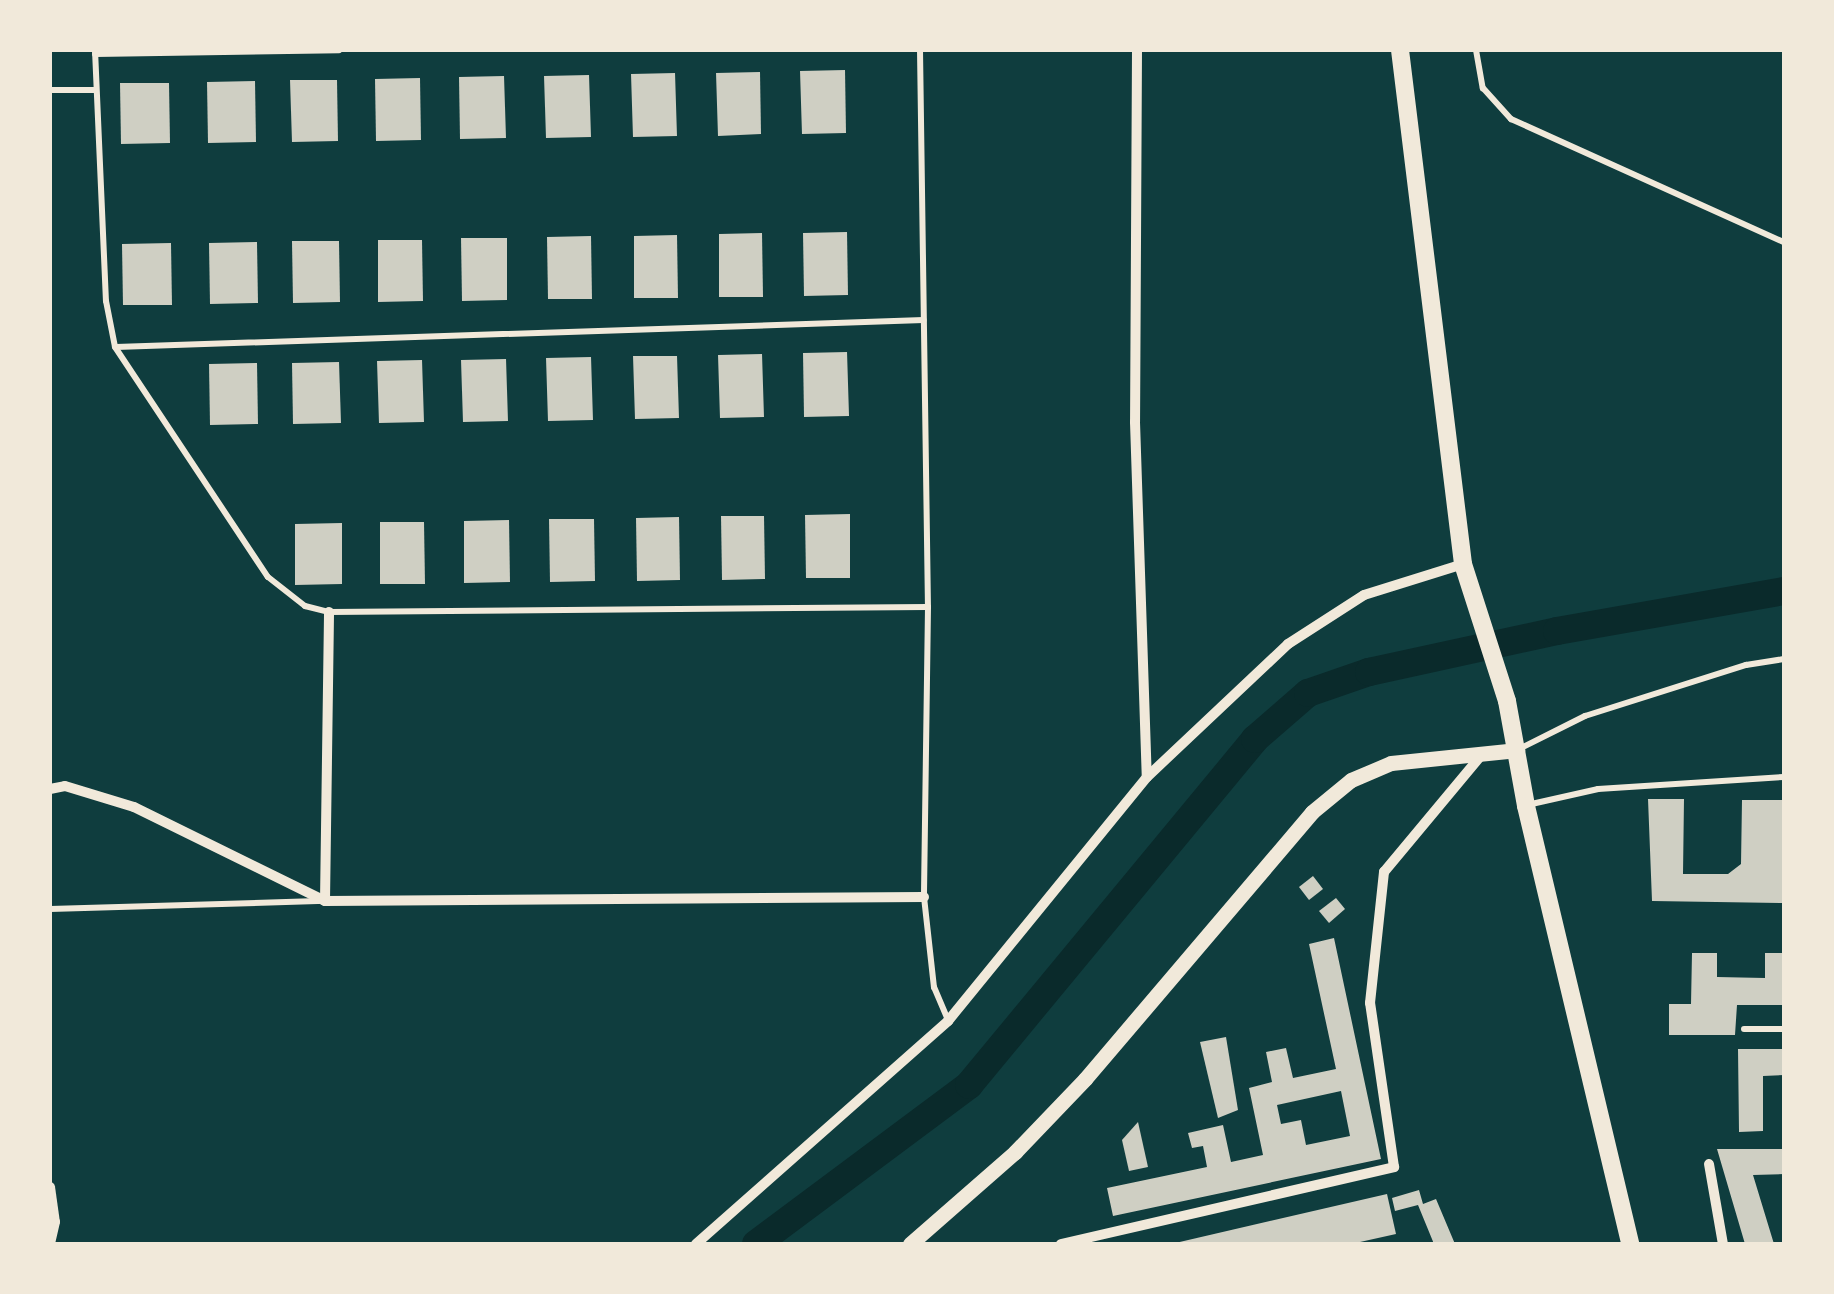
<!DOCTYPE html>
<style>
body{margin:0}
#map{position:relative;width:1834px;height:1294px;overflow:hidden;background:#0f3d3e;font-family:"Varela Round",sans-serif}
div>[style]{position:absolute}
.canal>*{height:28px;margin:-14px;padding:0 14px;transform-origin:14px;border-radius:14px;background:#0a2a2b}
.building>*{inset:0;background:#cfcfc3}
.service>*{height:6px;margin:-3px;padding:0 3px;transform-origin:3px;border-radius:3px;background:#f1e9da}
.minor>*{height:10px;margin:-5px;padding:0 5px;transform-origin:5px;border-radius:5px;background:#f1e9da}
.secondary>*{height:15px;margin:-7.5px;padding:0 7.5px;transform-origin:7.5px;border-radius:7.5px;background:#f1e9da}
.primary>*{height:18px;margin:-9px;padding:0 9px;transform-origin:9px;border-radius:9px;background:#f1e9da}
span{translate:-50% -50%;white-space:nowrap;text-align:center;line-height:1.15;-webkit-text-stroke:10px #f1e9da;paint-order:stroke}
.frame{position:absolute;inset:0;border:52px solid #f1e9da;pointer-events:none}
</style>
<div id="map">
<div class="canal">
<i style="left:756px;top:1244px;width:266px;rotate:-36.7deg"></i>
<i style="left:969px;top:1085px;width:449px;rotate:-50.4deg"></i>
<i style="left:1255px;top:739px;width:70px;rotate:-41deg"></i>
<i style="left:1308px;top:693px;width:65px;rotate:-19deg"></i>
<i style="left:1369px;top:672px;width:192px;rotate:-12.3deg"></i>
<i style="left:1557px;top:631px;width:230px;rotate:-10deg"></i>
</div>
<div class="building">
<i style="clip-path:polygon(845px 70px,846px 133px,802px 134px,800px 71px)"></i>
<i style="clip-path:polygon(760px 72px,761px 134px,718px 136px,716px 73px)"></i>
<i style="clip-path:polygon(675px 73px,677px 136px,633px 137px,631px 74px)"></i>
<i style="clip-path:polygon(589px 75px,591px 137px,546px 138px,544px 76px)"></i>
<i style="clip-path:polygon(504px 76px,506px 138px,460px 139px,459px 77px)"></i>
<i style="clip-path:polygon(420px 78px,421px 140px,376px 141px,375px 79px)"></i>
<i style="clip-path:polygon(290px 80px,337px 80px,338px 141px,292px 142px)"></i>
<i style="clip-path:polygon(255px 81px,256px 142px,208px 143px,207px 82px)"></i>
<i style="clip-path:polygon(120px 83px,169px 83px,170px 143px,121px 144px)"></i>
<i style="clip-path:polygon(847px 232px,848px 295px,804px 296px,803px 233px)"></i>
<i style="clip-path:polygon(762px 233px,763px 297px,719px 297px,719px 234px)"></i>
<i style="clip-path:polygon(677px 235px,678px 298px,634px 298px,634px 236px)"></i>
<i style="clip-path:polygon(591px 236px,592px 299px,548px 299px,547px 237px)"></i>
<i style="clip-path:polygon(461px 238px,507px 238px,507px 300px,462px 301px)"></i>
<i style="clip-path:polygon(378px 240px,422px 240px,423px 301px,378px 302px)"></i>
<i style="clip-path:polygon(292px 241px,339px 241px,340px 302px,293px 303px)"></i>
<i style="clip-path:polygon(257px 242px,258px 303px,210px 304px,209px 243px)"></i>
<i style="clip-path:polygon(171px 243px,172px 305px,123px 305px,122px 244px)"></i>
<i style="clip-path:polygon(847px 352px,849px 416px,804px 417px,803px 353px)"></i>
<i style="clip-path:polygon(762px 354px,764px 417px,720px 418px,718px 355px)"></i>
<i style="clip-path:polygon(633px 356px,677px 356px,679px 418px,635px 419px)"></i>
<i style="clip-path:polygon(591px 357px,593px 420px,548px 421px,546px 358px)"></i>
<i style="clip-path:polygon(506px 359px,508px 421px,463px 422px,461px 360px)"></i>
<i style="clip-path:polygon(422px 360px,424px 422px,379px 423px,377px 361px)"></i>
<i style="clip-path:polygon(339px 362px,341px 423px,293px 424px,292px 363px)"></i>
<i style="clip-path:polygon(257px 363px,258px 424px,210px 425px,209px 364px)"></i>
<i style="clip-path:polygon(850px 514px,850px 578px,806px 578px,805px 515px)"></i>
<i style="clip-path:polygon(721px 516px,764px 516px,765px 579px,722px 580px)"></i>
<i style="clip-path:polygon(679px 517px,680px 580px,637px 581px,636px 518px)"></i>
<i style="clip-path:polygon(549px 519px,594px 519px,595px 581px,550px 582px)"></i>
<i style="clip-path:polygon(509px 520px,510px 582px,464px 583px,464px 521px)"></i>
<i style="clip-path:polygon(380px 522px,424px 522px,425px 584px,380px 584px)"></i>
<i style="clip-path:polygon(342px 523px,342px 584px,295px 585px,295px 524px)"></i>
<i style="clip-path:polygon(1648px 799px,1684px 799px,1683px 874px,1728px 874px,1741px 864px,1742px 800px,1784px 800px,1784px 903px,1652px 901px)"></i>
<i style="clip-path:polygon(1313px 876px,1323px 889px,1309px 900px,1299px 887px)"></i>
<i style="clip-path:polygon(1336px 898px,1345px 909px,1329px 923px,1319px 911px)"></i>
<i style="clip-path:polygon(evenodd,1334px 938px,1381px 1159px,1113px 1216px,1107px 1188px,1207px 1167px,1203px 1146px,1192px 1148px,1188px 1133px,1223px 1125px,1231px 1162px,1263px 1155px,1249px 1088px,1272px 1082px,1266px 1052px,1286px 1048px,1293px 1078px,1336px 1069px,1309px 944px,1334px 938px,1341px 1091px,1350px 1136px,1306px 1145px,1301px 1120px,1281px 1124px,1277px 1105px,1341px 1091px)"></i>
<i style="clip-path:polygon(1692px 953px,1717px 953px,1717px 977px,1765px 978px,1765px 953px,1784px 953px,1784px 1005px,1737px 1005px,1735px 1035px,1669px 1035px,1669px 1004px,1691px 1004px)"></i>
<i style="clip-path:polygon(1226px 1037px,1238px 1110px,1218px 1118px,1200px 1042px)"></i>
<i style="clip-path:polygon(1738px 1049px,1784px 1049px,1784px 1075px,1763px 1076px,1763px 1131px,1739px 1132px)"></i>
<i style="clip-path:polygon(1138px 1122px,1148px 1167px,1129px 1171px,1122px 1140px)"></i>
<i style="clip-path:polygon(1717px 1149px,1784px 1149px,1784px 1174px,1753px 1175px,1774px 1244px,1745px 1244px)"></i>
<i style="clip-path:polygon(1419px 1190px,1423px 1204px,1436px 1199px,1455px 1244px,1434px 1244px,1418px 1205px,1395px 1211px,1392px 1198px)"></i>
<i style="clip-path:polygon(1387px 1194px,1396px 1234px,1351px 1244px,1171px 1244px)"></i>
</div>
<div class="service">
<i style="left:95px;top:50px;width:251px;rotate:87.5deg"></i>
<i style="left:106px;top:301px;width:47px;rotate:78.9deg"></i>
<i style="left:115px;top:347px;width:276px;rotate:56.4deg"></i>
<i style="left:268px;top:577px;width:47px;rotate:38.1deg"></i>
<i style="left:305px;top:606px;width:25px;rotate:14deg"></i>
<i style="left:329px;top:612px;width:599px;rotate:-0.48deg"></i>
<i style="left:920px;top:50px;width:557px;rotate:89.18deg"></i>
<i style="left:928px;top:607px;width:290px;rotate:90.8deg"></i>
<i style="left:924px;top:897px;width:91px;rotate:83.7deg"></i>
<i style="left:934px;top:987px;width:36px;rotate:67deg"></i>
<i style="left:1476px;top:50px;width:39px;rotate:80deg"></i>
<i style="left:1483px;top:88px;width:42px;rotate:47.9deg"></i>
<i style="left:1511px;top:119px;width:299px;rotate:24.3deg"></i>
<i style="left:95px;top:54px;width:244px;rotate:-0.9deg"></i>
<i style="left:50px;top:90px;width:46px"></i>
<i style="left:116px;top:347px;width:808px;rotate:-1.91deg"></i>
<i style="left:1517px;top:750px;width:76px;rotate:-26.6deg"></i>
<i style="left:1585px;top:716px;width:169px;rotate:-17.6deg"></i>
<i style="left:1746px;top:665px;width:38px;rotate:-9deg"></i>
<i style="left:1527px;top:805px;width:73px;rotate:-12.7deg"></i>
<i style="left:1598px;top:789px;width:186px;rotate:-3.7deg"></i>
<i style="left:50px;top:909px;width:268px;rotate:-1.7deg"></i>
<i style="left:1744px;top:1029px;width:40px"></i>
</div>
<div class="minor">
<i style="left:1137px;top:50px;width:372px;rotate:90.3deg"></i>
<i style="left:1135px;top:422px;width:355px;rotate:88.1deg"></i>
<i style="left:50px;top:789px;width:15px;rotate:-11deg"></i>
<i style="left:65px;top:786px;width:72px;rotate:16.9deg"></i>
<i style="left:134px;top:807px;width:213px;rotate:26.2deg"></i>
<i style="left:325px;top:901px;width:599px;rotate:-0.38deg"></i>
<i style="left:325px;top:901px;width:289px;rotate:-89.2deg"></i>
<i style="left:1709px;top:1164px;width:81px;rotate:80.1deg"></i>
<i style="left:50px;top:1187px;width:35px;rotate:82deg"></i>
<i style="left:55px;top:1222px;width:22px;rotate:103deg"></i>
<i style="left:696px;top:1244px;width:337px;rotate:-41.5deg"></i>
<i style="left:948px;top:1021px;width:315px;rotate:-50.8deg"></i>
<i style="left:1147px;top:777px;width:194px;rotate:-43.3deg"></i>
<i style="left:1288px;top:644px;width:90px;rotate:-32.8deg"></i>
<i style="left:1364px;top:595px;width:104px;rotate:-17.4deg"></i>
<i style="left:1061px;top:1244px;width:342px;rotate:-13deg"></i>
<i style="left:1394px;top:1167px;width:166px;rotate:-98.3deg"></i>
<i style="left:1370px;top:1003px;width:132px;rotate:-83.9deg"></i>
<i style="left:1384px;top:872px;width:148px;rotate:-50.2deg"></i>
</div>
<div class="secondary">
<i style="left:910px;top:1244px;width:140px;rotate:-41.2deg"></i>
<i style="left:1015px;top:1152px;width:101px;rotate:-46.2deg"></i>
<i style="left:1085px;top:1079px;width:350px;rotate:-49.6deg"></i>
<i style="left:1312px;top:812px;width:50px;rotate:-39.4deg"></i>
<i style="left:1351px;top:780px;width:43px;rotate:-23deg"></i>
<i style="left:1391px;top:763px;width:127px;rotate:-5.9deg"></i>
</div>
<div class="primary">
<i style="left:1400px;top:50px;width:518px;rotate:83.01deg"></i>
<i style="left:1463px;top:564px;width:144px;rotate:72.2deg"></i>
<i style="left:1507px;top:701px;width:107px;rotate:79.7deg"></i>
<i style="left:1526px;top:806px;width:450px;rotate:76.6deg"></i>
</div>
<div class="frame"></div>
</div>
